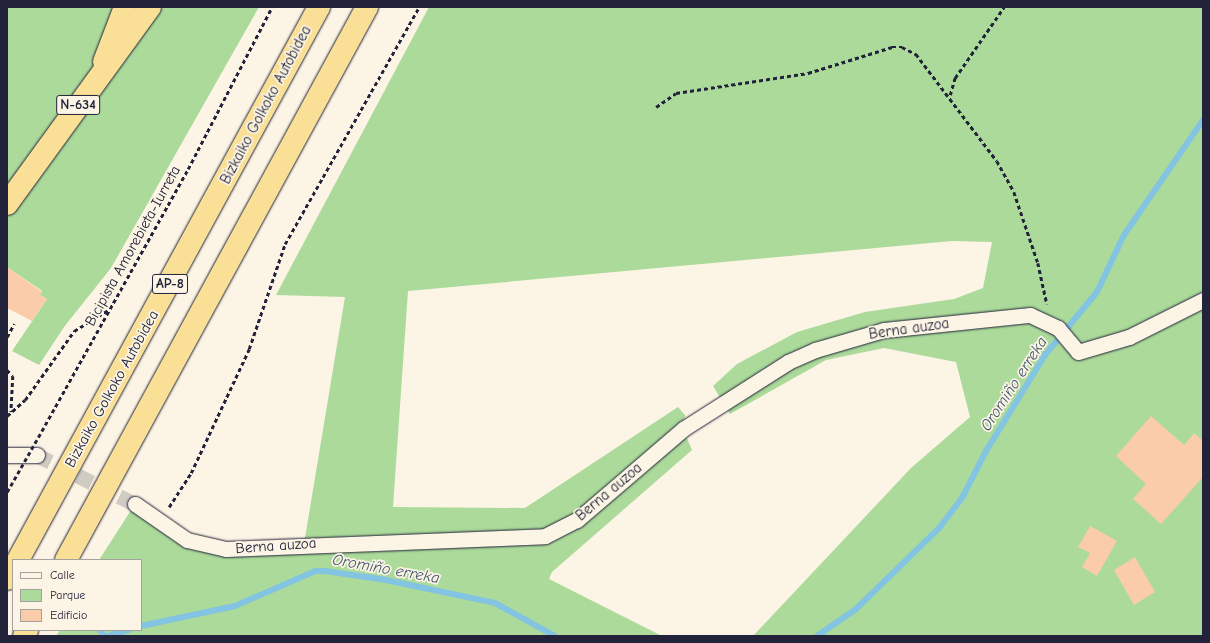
<!DOCTYPE html>
<meta charset="utf-8">
<style>
body{margin:0}
#map{position:relative;width:1210px;height:643px;overflow:hidden;background:#fcf5e5;font-family:"Comic Neue",sans-serif}
div>[style]{position:absolute}
.green>*{inset:0;background:#abda9a}
.stream>*{height:6px;margin:-3px;padding:0 3px;transform-origin:3px;border-radius:3px;background:#82c4e2}
.building>*{inset:0;background:#facca9}
.minor-tunnel>*{height:15px;margin-top:-7.5px;transform-origin:0;background:repeating-linear-gradient(90deg,#d0cbc3 0 15px,transparent 0 23px)}
.path>*{height:2.5px;margin-top:-1.25px;transform-origin:0;background:repeating-linear-gradient(90deg,#22223b 0 4px,transparent 0 7px)}
.roads{filter:drop-shadow(0 0 1px #22223b) drop-shadow(0 0 1px #22223b)}
.minor>*{height:15px;margin:-7.5px;padding:0 7.5px;transform-origin:7.5px;border-radius:7.5px;background:#fcf5e5}
.trunk>*{height:22px;margin:-11px;padding:0 11px;transform-origin:11px;border-radius:11px;background:#fadf96}
.motorway>*{height:22px;margin:-11px;padding:0 11px;transform-origin:11px;border-radius:11px;background:#fadf96}
.path-bridge>*{height:2.5px;margin-top:-1.25px;transform-origin:0;background:repeating-linear-gradient(90deg,#22223b 0 4px,transparent 0 7px)}
span{translate:-50% -50%;white-space:nowrap;text-align:center;line-height:1.15;-webkit-text-stroke:3.5px #fcf5e5;paint-order:stroke}
.shield-label span{padding:1px 3px;background:#fcf5e5;border:1px solid;border-radius:3px;-webkit-text-stroke-width:0}
.shield-label{font-size:14px;color:#22223b;font-weight:700}
.street-label{font-size:15px;color:#22223b}
.water-label{font-size:16px;color:#3f536d;font-style:italic}
.frame{position:absolute;inset:0;border:8px solid #22223b;pointer-events:none}
.legend{position:absolute;left:12px;top:559px;width:130px;height:72px;box-sizing:border-box;background:#fcf5e5;border:1px solid #a5a1a1;margin:0;padding:5px 7px;list-style:none;font-size:12px;color:#22223b}
.legend li{display:flex;align-items:center;gap:8px;height:20px}
.legend b{width:20px;border:1px solid #a5a1a1}
</style>
<div id="map">
<div class="green">
<i style="clip-path:polygon(7px 7px,259px 7px,111px 268px,64px 327px,39px 365px,12px 351px,47px 299px,40px 295px,42px 291px,7px 267px)"></i>
<i style="clip-path:polygon(429px 7px,1203px 7px,1203px 636px,753px 636px,911px 468px,970px 417px,956px 362px,884px 348px,826px 360px,730px 414px,713px 386px,737px 364px,797px 332px,865px 312px,954px 299px,983px 288px,992px 242px,952px 241px,408px 291px,393px 507px,525px 508px,678px 407px,685px 415px,683px 429px,692px 450px,552px 572px,549px 579px,662px 636px,56px 636px,60px 630px,141px 630px,141px 560px,99px 560px,135px 504px,157px 521px,224px 549px,304px 544px,345px 297px,276px 295px)"></i>
</div>
<div class="stream">
<i style="left:141px;top:626px;width:96px;rotate:-12deg"></i>
<i style="left:235px;top:606px;width:87px;rotate:-23.6deg"></i>
<i style="left:315px;top:571px;width:10px"></i>
<i style="left:325px;top:571px;width:62px;rotate:8.4deg"></i>
<i style="left:386px;top:580px;width:111px;rotate:11.9deg"></i>
<i style="left:495px;top:603px;width:68px;rotate:28.8deg"></i>
<i style="left:100px;top:630px;width:7px;rotate:56deg"></i>
<i style="left:108px;top:636px;width:22px;rotate:-16deg"></i>
<i style="left:817px;top:636px;width:47px;rotate:-34.7deg"></i>
<i style="left:856px;top:609px;width:117px;rotate:-44.3deg"></i>
<i style="left:940px;top:527px;width:39px;rotate:-53deg"></i>
<i style="left:963px;top:496px;width:51px;rotate:-62.9deg"></i>
<i style="left:986px;top:451px;width:113px;rotate:-58.4deg"></i>
<i style="left:1045px;top:355px;width:82px;rotate:-50.5deg"></i>
<i style="left:1097px;top:292px;width:63px;rotate:-64.7deg"></i>
<i style="left:1124px;top:235px;width:140px;rotate:-55.5deg"></i>
</div>
<div class="building">
<i style="clip-path:polygon(7px 267px,42px 292px,40px 295px,47px 299px,32px 321px,7px 308px)"></i>
<i style="clip-path:polygon(1151px 416px,1184px 445px,1194px 433px,1203px 441px,1203px 477px,1161px 524px,1133px 499px,1146px 484px,1116px 456px)"></i>
<i style="clip-path:polygon(1090px 526px,1117px 541px,1097px 576px,1082px 567px,1090px 553px,1078px 547px)"></i>
<i style="clip-path:polygon(1135px 557px,1155px 592px,1134px 605px,1114px 570px)"></i>
</div>
<div class="minor-tunnel">
<i style="left:37px;top:455px;width:110px;rotate:26.6deg"></i>
</div>
<div class="path">
<i style="left:950px;top:95px;width:18px;rotate:-74deg"></i>
<i style="left:955px;top:78px;width:86px;rotate:-55.4deg"></i>
<i style="left:656px;top:107px;width:24px;rotate:-35deg"></i>
<i style="left:676px;top:93px;width:134px;rotate:-8.6deg"></i>
<i style="left:808px;top:73px;width:88px;rotate:-17.2deg"></i>
<i style="left:892px;top:47px;width:10px"></i>
<i style="left:902px;top:47px;width:16px;rotate:27deg"></i>
<i style="left:916px;top:54px;width:134px;rotate:52.9deg"></i>
<i style="left:997px;top:161px;width:35px;rotate:61deg"></i>
<i style="left:1014px;top:192px;width:75px;rotate:71.3deg"></i>
<i style="left:1038px;top:263px;width:42px;rotate:77.6deg"></i>
<i style="left:7px;top:337px;width:15px;rotate:-62deg"></i>
<i style="left:7px;top:370px;width:8px;rotate:45deg"></i>
<i style="left:13px;top:376px;width:36px;rotate:93deg"></i>
<i style="left:7px;top:416px;width:24px;rotate:-42deg"></i>
<i style="left:25px;top:400px;width:85px;rotate:-54.6deg"></i>
<i style="left:74px;top:331px;width:42px;rotate:-31.4deg"></i>
<i style="left:45px;top:425px;width:293px;rotate:-60.8deg"></i>
<i style="left:188px;top:169px;width:182px;rotate:-62.6deg"></i>
<i style="left:169px;top:507px;width:40px;rotate:-57.1deg"></i>
<i style="left:191px;top:473px;width:137px;rotate:-64.9deg"></i>
<i style="left:249px;top:349px;width:111px;rotate:-71.1deg"></i>
<i style="left:285px;top:244px;width:272px;rotate:-60.5deg"></i>
</div>
<div class="roads">
<div class="minor">
<i style="left:7px;top:455px;width:30px"></i>
<i style="left:135px;top:504px;width:63px;rotate:34.7deg"></i>
<i style="left:187px;top:540px;width:40px;rotate:13deg"></i>
<i style="left:226px;top:549px;width:319px;rotate:-2.3deg"></i>
<i style="left:545px;top:536px;width:36px;rotate:-27deg"></i>
<i style="left:577px;top:520px;width:140px;rotate:-40.6deg"></i>
<i style="left:683px;top:429px;width:125px;rotate:-32.5deg"></i>
<i style="left:788px;top:362px;width:30px;rotate:-24deg"></i>
<i style="left:815px;top:350px;width:72px;rotate:-16.2deg"></i>
<i style="left:884px;top:330px;width:147px;rotate:-5.9deg"></i>
<i style="left:1030px;top:315px;width:31px;rotate:25deg"></i>
<i style="left:1058px;top:328px;width:31px;rotate:50deg"></i>
<i style="left:1078px;top:352px;width:53px;rotate:-16.4deg"></i>
<i style="left:1129px;top:337px;width:83px;rotate:-26.6deg"></i>
</div>
<div class="trunk">
<i style="left:104px;top:62px;width:59px;rotate:-69.1deg"></i>
<i style="left:7px;top:204px;width:243px;rotate:-54deg"></i>
</div>
<div class="motorway">
<i style="left:18px;top:560px;width:630px;rotate:-61.44deg"></i>
<i style="left:66px;top:560px;width:630px;rotate:-61.44deg"></i>
<i style="left:7px;top:579px;width:13px;rotate:-61deg"></i>
<i style="left:24px;top:636px;width:7px;rotate:-63deg"></i>
</div>
</div>
<div class="path-bridge">
<i style="left:7px;top:492px;width:77px;rotate:-60.4deg"></i>
</div>
<div class="shield-label">
<span style="left:78px;top:105px">N-634</span>
<span style="left:170px;top:284px">AP-8</span>
</div>
<div class="street-label">
<span style="left:266px;top:105px;rotate:-62deg">Bizkaiko Golkoko Autobidea</span>
<span style="left:133px;top:246px;rotate:-61deg">Bicipista Amorebieta-Iurreta</span>
<span style="left:909px;top:329px;rotate:-8deg">Berna auzoa</span>
<span style="left:112px;top:389px;rotate:-61deg">Bizkaiko Golkoko Autobidea</span>
<span style="left:609px;top:492px;rotate:-40deg">Berna auzoa</span>
<span style="left:276px;top:546px;rotate:-4deg">Berna auzoa</span>
</div>
<div class="water-label">
<span style="left:1014px;top:384px;rotate:-57deg">Oromiño erreka</span>
<span style="left:386px;top:569px;rotate:10deg">Oromiño erreka</span>
</div>
<div class="frame"></div>
<ul class="legend">
<li><b style="height:5px;background:#fcf5e5"></b>Calle</li>
<li><b style="height:11px;background:#abda9a"></b>Parque</li>
<li><b style="height:11px;background:#facca9"></b>Edificio</li>
</ul>
</div>
